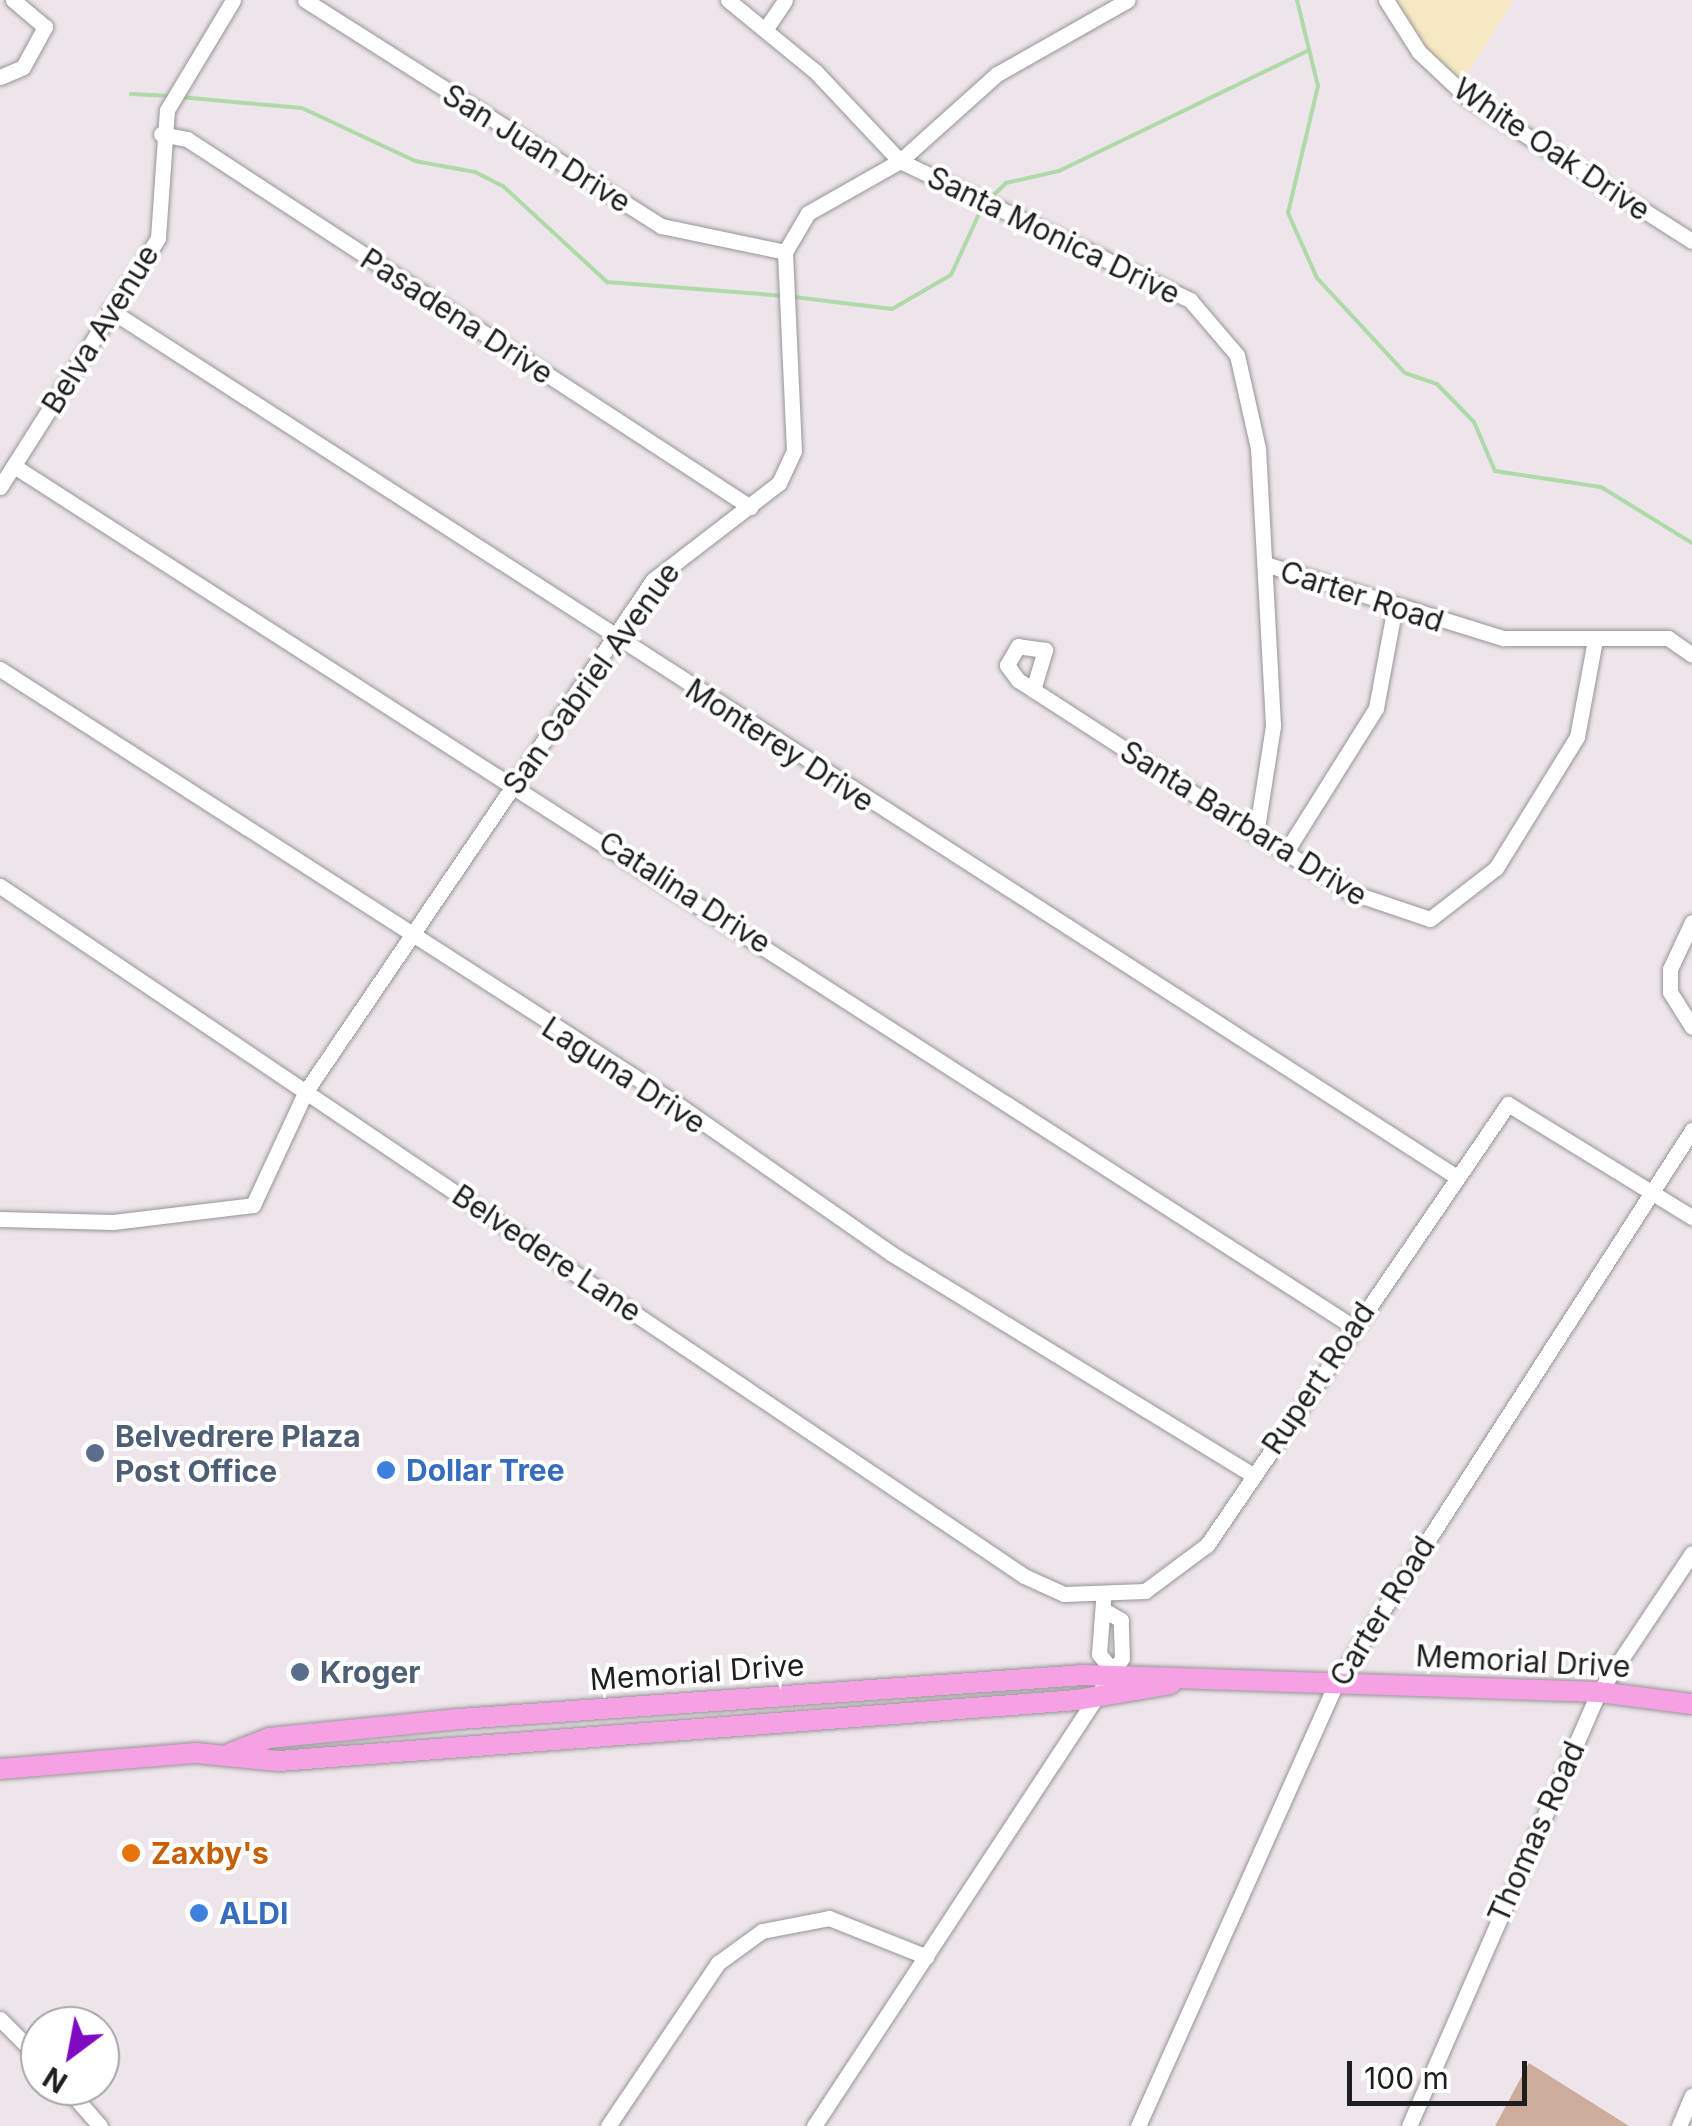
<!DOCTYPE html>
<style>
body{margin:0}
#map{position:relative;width:1692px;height:2126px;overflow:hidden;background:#eee4eb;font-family:Inter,sans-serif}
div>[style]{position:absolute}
.forest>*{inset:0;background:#ccac9b}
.park>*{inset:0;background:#f6e8c3}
.stream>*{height:4px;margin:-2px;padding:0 2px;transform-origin:2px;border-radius:2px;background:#addaa7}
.roads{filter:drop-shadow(0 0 2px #959595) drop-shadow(0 0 2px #959595)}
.minor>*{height:15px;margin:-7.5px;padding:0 7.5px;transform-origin:7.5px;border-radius:7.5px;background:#fff}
.major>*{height:20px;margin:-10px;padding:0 10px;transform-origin:10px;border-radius:10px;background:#f7a1e5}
.dots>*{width:28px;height:28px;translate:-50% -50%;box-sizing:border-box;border:5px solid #fff;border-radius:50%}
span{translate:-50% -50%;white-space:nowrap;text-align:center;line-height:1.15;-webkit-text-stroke:8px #fff;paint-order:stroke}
.street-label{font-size:30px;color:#1e1e1e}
.service-label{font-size:30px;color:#4e5e75;font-weight:700}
.left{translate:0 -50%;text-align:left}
.shop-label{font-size:30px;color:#366cbe;font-weight:700}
.food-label{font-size:30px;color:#c56008;font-weight:700}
.north{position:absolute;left:20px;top:2006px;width:100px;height:100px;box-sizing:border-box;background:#fff;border:2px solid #a5a5a5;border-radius:50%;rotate:212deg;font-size:28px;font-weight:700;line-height:40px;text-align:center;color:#1e1e1e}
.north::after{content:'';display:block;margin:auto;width:35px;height:45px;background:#800ac1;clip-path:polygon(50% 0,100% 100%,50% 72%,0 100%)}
.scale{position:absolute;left:1347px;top:2061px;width:180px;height:45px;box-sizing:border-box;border:5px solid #1e1e1e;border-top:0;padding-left:12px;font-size:30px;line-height:35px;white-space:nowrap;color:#1e1e1e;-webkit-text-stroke:8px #fff;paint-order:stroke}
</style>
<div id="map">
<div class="forest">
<i style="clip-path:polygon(1529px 2063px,1629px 2126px,1495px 2126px)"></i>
</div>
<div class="park">
<i style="clip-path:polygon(1385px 0,1514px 0,1461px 84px,1395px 22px)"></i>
</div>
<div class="stream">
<i style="left:1297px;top:0;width:89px;rotate:76.3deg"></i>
<i style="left:1318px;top:86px;width:130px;rotate:103.3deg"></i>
<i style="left:1288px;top:213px;width:71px;rotate:66deg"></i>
<i style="left:1317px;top:278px;width:129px;rotate:47.2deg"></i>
<i style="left:1405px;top:373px;width:34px;rotate:19deg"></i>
<i style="left:1437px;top:384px;width:53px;rotate:45.8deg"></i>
<i style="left:1474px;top:422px;width:53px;rotate:66.8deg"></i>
<i style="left:1495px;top:471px;width:107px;rotate:8.6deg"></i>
<i style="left:1601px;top:487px;width:107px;rotate:31.6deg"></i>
<i style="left:131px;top:94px;width:35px;rotate:3deg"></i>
<i style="left:180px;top:97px;width:122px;rotate:5.2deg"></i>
<i style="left:302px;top:108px;width:125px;rotate:25.1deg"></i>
<i style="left:415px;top:161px;width:61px;rotate:10.4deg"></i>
<i style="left:475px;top:172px;width:31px;rotate:27deg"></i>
<i style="left:503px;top:186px;width:142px;rotate:42.7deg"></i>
<i style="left:607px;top:282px;width:178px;rotate:4.5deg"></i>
<i style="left:990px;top:199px;width:23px;rotate:-45deg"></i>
<i style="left:1006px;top:183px;width:54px;rotate:-12.8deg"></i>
<i style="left:1059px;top:171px;width:278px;rotate:-25.8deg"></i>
<i style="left:794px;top:297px;width:99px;rotate:7deg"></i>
<i style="left:892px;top:309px;width:68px;rotate:-30deg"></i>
<i style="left:951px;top:275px;width:77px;rotate:-65.4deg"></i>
</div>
<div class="roads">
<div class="minor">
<i style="left:305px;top:0;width:422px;rotate:32.4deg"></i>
<i style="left:661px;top:226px;width:127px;rotate:11.8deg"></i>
<i style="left:728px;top:0;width:114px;rotate:39.3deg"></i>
<i style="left:816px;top:72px;width:122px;rotate:46.7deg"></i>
<i style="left:900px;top:161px;width:322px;rotate:25.6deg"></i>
<i style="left:1190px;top:300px;width:72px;rotate:49.5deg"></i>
<i style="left:1237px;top:355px;width:95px;rotate:77.3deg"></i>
<i style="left:1258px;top:448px;width:278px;rotate:86.9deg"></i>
<i style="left:1273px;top:726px;width:109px;rotate:98.9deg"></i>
<i style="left:1386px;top:0;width:62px;rotate:57.6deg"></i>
<i style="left:1419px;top:52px;width:69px;rotate:43.2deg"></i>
<i style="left:1469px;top:99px;width:264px;rotate:32.5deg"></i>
<i style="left:767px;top:27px;width:32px;rotate:-56deg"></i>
<i style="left:0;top:77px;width:25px;rotate:-23deg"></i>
<i style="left:23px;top:67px;width:46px;rotate:-61.2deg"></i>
<i style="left:45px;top:27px;width:42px;rotate:-139.8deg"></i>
<i style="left:161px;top:134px;width:26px;rotate:11deg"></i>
<i style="left:187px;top:139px;width:673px;rotate:33.17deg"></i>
<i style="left:110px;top:310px;width:1598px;rotate:32.77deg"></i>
<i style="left:14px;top:466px;width:1591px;rotate:32.73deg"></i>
<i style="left:0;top:487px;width:295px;rotate:-57.6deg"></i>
<i style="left:158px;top:238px;width:128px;rotate:-86deg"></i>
<i style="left:167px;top:110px;width:128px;rotate:-59deg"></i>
<i style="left:1265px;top:564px;width:249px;rotate:17.3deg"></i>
<i style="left:1503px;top:638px;width:165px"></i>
<i style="left:1668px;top:638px;width:29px;rotate:35deg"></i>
<i style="left:0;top:669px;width:801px;rotate:32.72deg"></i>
<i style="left:674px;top:1102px;width:266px;rotate:34.9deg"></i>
<i style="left:892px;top:1254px;width:423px;rotate:31.5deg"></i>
<i style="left:1033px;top:690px;width:42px;rotate:-73.3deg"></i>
<i style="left:1045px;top:650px;width:27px;rotate:-172deg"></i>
<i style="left:1018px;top:646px;width:22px;rotate:120deg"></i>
<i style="left:1007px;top:665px;width:19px;rotate:54deg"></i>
<i style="left:1018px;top:680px;width:283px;rotate:32.9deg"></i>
<i style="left:1256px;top:834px;width:110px;rotate:31.7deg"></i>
<i style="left:1350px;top:892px;width:84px;rotate:18.6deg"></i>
<i style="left:1430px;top:919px;width:83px;rotate:-37.7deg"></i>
<i style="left:1496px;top:868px;width:154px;rotate:-58.3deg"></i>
<i style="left:1577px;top:737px;width:99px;rotate:-79.5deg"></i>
<i style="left:1287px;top:850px;width:168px;rotate:-57.9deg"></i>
<i style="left:1376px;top:708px;width:99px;rotate:-79.5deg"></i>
<i style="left:0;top:886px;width:1235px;rotate:33.97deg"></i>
<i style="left:1024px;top:1576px;width:44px;rotate:24.2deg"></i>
<i style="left:1064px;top:1594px;width:81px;rotate:-2.1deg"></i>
<i style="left:1145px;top:1591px;width:77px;rotate:-36.6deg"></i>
<i style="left:1207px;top:1545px;width:534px;rotate:-55.68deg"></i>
<i style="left:1508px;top:1104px;width:216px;rotate:31.6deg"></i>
<i style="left:1692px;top:922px;width:52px;rotate:115.1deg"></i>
<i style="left:1670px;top:969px;width:23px;rotate:90deg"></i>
<i style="left:1670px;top:992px;width:41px;rotate:57.8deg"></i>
<i style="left:0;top:1219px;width:113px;rotate:1.5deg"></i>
<i style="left:113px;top:1222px;width:141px;rotate:-6.9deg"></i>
<i style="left:253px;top:1205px;width:126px;rotate:-65.1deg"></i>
<i style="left:306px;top:1091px;width:618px;rotate:-55.82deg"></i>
<i style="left:653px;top:580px;width:159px;rotate:-37.6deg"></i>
<i style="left:779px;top:483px;width:35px;rotate:-65deg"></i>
<i style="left:794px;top:451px;width:199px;rotate:-92.6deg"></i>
<i style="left:785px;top:252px;width:45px;rotate:-59.5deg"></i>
<i style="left:808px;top:213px;width:106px;rotate:-29.5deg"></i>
<i style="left:900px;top:161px;width:130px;rotate:-41.9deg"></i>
<i style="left:997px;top:74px;width:150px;rotate:-29.5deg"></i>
<i style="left:1103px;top:1601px;width:53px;rotate:94.3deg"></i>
<i style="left:1099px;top:1654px;width:19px;rotate:51deg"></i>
<i style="left:0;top:2019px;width:57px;rotate:45deg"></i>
<i style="left:65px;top:2086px;width:53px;rotate:48.8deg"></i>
<i style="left:608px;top:2126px;width:197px;rotate:-56deg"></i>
<i style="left:718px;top:1963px;width:54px;rotate:-36deg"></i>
<i style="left:762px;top:1931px;width:68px;rotate:-11deg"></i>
<i style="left:829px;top:1918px;width:105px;rotate:21.7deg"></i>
<i style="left:814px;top:2126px;width:560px;rotate:-56.65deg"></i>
<i style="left:1122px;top:1658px;width:38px;rotate:-92deg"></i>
<i style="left:1121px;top:1620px;width:20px;rotate:-150deg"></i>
<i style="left:1138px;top:2126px;width:485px;rotate:-65.9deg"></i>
<i style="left:1336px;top:1683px;width:658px;rotate:-57.23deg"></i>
<i style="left:1409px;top:2126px;width:474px;rotate:-66.4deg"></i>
<i style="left:1599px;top:1692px;width:167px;rotate:-56.2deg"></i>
<i style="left:1679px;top:2126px;width:33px;rotate:-67deg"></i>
</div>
<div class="major">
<i style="left:231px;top:1753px;width:41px;rotate:-21.5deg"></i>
<i style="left:269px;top:1738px;width:191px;rotate:-5.7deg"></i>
<i style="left:459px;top:1719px;width:626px;rotate:-4.03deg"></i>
<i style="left:1083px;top:1675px;width:516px;rotate:1.89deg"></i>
<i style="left:1599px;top:1692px;width:94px;rotate:7.4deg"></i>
<i style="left:0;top:1769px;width:197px;rotate:-4.7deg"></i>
<i style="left:196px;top:1753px;width:83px;rotate:5.5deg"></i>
<i style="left:279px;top:1761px;width:800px;rotate:-4.37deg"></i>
<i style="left:1077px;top:1700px;width:95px;rotate:-9.7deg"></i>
</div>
</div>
<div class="dots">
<i style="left:95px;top:1453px;background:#5c6f8a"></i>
<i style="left:386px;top:1470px;background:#3f7fe0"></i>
<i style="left:300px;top:1672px;background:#5c6f8a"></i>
<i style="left:131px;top:1853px;background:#e8710a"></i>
<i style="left:199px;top:1913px;background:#3f7fe0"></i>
</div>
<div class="street-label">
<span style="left:537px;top:148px;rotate:32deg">San Juan Drive</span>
<span style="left:1552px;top:149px;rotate:34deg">White Oak Drive</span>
<span style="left:1054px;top:235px;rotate:26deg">Santa Monica Drive</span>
<span style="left:457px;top:316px;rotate:33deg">Pasadena Drive</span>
<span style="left:100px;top:329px;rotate:-58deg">Belva Avenue</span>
<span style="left:1362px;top:596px;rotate:18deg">Carter Road</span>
<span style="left:591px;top:678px;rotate:-54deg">San Gabriel Avenue</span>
<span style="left:780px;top:745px;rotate:33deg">Monterey Drive</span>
<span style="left:1244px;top:823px;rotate:32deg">Santa Barbara Drive</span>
<span style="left:685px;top:892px;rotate:33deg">Catalina Drive</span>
<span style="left:624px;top:1075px;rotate:33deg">Laguna Drive</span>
<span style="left:547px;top:1253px;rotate:34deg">Belvedere Lane</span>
<span style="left:1318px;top:1378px;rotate:-56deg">Rupert Road</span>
<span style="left:1382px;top:1611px;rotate:-58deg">Carter Road</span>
<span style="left:1523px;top:1661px;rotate:3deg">Memorial Drive</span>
<span style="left:697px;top:1672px;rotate:-4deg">Memorial Drive</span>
<span style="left:1536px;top:1832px;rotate:-66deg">Thomas Road</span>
</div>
<div class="service-label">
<span class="left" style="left:115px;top:1453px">Belvedrere Plaza<br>Post Office</span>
<span class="left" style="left:320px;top:1672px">Kroger</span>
</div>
<div class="shop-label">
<span class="left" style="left:406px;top:1470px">Dollar Tree</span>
<span class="left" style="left:219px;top:1913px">ALDI</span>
</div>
<div class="food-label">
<span class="left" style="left:151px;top:1853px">Zaxby's</span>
</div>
<div class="north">N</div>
<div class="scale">100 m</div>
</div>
